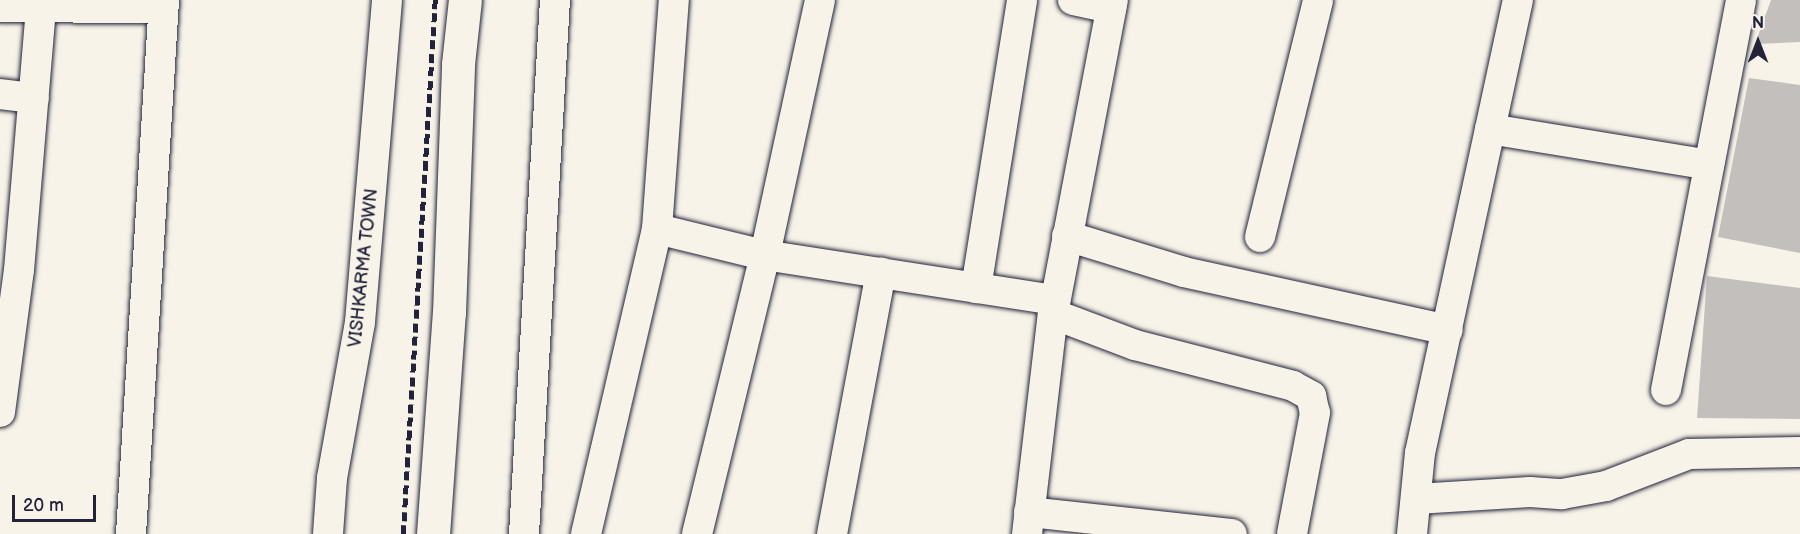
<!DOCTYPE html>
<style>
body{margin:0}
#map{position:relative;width:1800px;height:534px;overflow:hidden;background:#f7f3e8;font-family:"Balsamiq Sans",sans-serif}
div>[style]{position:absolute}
.building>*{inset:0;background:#c2bfbd}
.roads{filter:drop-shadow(0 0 2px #22223b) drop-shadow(0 0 2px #22223b)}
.minor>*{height:30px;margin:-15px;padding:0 15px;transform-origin:15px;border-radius:15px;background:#f7f3e8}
.tertiary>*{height:33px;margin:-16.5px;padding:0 16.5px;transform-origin:16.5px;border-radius:16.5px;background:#f7f3e8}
.rail>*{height:4.5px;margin-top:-2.25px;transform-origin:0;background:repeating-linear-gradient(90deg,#22223b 0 9px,transparent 0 13.5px)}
span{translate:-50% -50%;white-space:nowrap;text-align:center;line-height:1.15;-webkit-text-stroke:4.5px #f7f3e8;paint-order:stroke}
.street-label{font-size:18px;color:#22223b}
.north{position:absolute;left:1728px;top:12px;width:60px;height:60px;-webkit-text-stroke:4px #f7f3e8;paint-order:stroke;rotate:0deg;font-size:16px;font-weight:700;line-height:24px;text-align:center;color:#22223b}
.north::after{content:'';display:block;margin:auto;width:21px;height:27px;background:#22223b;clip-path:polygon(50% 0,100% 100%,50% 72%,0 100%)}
.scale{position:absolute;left:12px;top:495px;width:84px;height:27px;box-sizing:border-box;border:3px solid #22223b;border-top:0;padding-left:8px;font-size:18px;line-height:21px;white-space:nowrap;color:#22223b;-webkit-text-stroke:4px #f7f3e8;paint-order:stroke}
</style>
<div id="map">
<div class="building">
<i style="clip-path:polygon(1771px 0,1800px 0,1800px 42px,1755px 44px)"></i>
<i style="clip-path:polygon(1749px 78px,1800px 85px,1800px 253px,1718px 237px)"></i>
<i style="clip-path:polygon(1707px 276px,1800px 288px,1800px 419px,1697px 418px)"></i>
</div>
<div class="roads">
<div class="minor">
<i style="left:1073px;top:0;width:39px;rotate:12deg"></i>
<i style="left:0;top:7px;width:163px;rotate:0.4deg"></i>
<i style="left:0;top:94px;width:34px;rotate:7deg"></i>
<i style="left:1490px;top:129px;width:222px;rotate:9.3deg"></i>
<i style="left:657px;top:229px;width:110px;rotate:13.7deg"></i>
<i style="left:764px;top:255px;width:294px;rotate:8.8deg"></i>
<i style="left:1067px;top:236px;width:122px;rotate:17.1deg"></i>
<i style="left:1184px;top:272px;width:270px;rotate:12.4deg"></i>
<i style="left:1260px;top:237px;width:244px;rotate:-76.2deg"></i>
<i style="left:976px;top:288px;width:292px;rotate:-80.9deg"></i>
<i style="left:1053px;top:314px;width:88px;rotate:20.7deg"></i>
<i style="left:1135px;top:345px;width:163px;rotate:14.5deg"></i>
<i style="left:1293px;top:386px;width:21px;rotate:29deg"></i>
<i style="left:1311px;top:396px;width:17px;rotate:77deg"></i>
<i style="left:1315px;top:413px;width:123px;rotate:100.8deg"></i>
<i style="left:1666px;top:390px;width:397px;rotate:-79.1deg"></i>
<i style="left:0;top:412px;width:143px;rotate:-82.4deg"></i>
<i style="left:19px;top:270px;width:264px;rotate:-85.2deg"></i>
<i style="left:1416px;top:499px;width:114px;rotate:-3.5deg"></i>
<i style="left:1530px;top:492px;width:32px;rotate:4deg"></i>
<i style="left:1562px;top:494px;width:45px;rotate:-10.3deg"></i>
<i style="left:1606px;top:486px;width:89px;rotate:-21.1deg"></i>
<i style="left:1689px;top:454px;width:111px;rotate:-1deg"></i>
<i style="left:1029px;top:512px;width:204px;rotate:6.2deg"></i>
<i style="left:131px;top:534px;width:535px;rotate:-86.46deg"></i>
<i style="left:328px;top:534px;width:56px;rotate:-85.9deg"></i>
<i style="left:332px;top:478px;width:158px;rotate:-79.8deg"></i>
<i style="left:360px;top:322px;width:323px;rotate:-85.2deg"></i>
<i style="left:524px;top:534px;width:535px;rotate:-86.68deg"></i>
<i style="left:586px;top:534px;width:313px;rotate:-76.9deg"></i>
<i style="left:657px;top:229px;width:230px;rotate:-85.8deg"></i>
<i style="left:697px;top:534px;width:292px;rotate:-76.3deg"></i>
<i style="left:766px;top:250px;width:256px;rotate:-77.8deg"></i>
<i style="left:832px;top:534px;width:266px;rotate:-79.4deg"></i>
<i style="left:1027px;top:534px;width:222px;rotate:-83.3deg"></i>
<i style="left:1053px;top:314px;width:320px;rotate:-79.2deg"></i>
<i style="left:1412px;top:534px;width:81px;rotate:-84.4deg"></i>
<i style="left:1420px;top:453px;width:463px;rotate:-77.8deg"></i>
</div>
<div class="tertiary">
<i style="left:433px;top:534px;width:222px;rotate:-85.9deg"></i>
<i style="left:449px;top:313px;width:249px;rotate:-87.9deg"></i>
<i style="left:458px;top:64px;width:64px;rotate:-83.8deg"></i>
</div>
</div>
<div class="rail">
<i style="left:403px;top:534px;width:535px;rotate:-86.57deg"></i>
</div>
<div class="street-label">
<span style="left:364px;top:268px;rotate:-84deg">VISHKARMA TOWN</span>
</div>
<div class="north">N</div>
<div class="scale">20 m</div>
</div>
